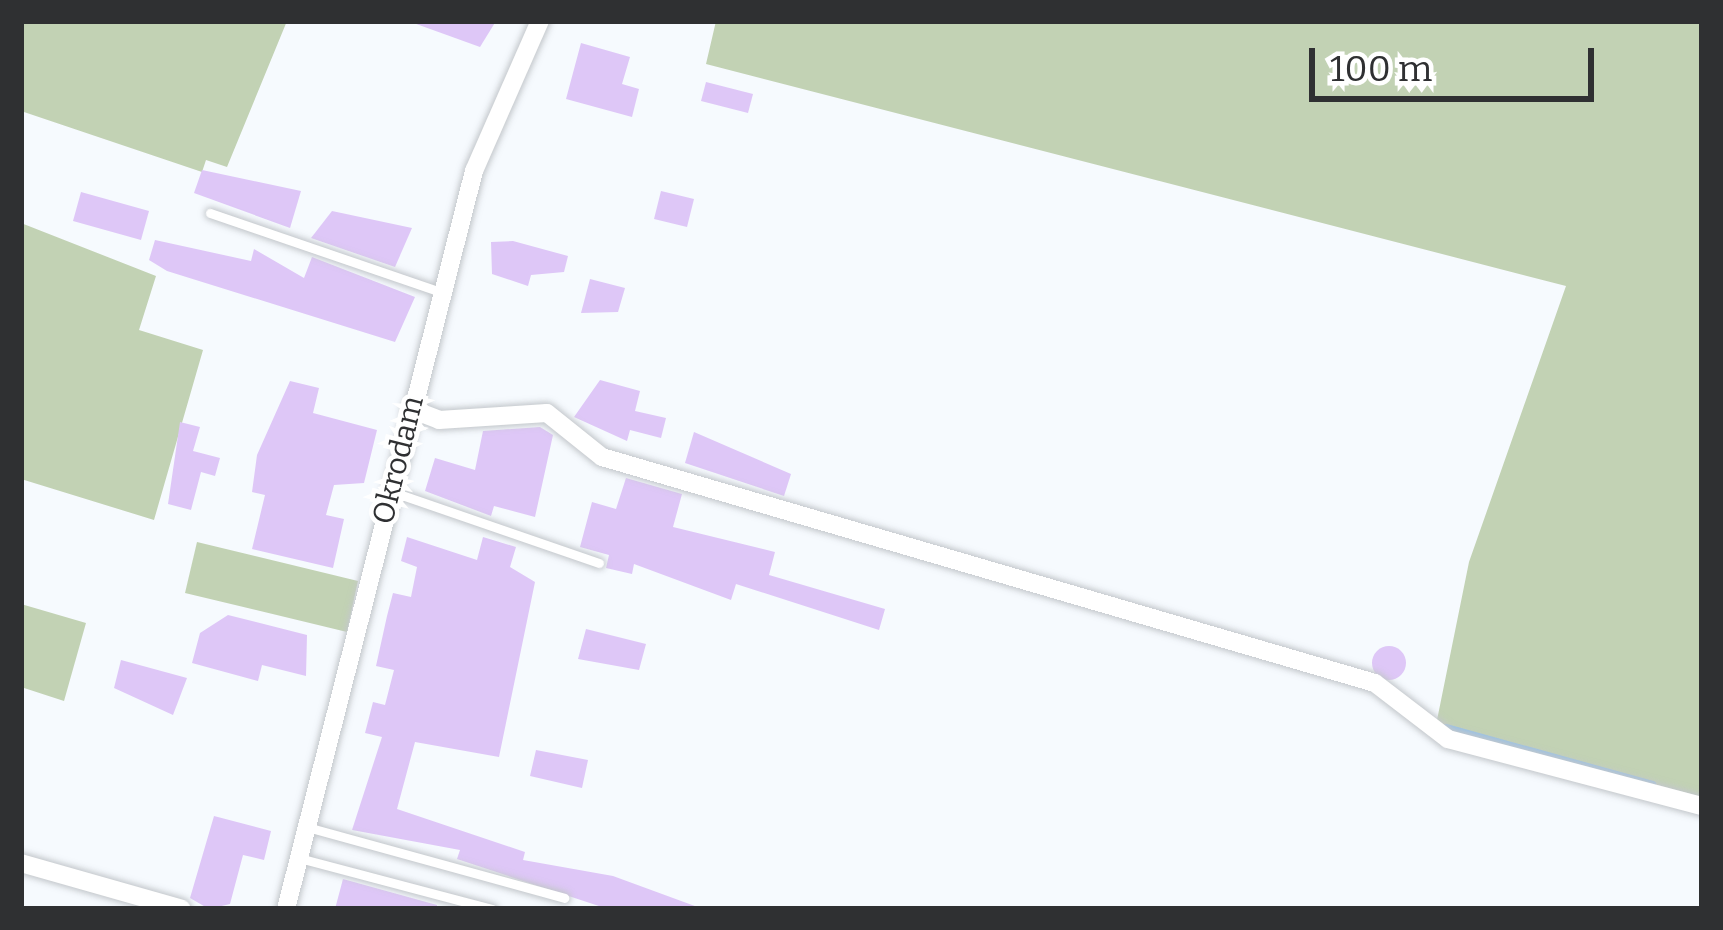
<!DOCTYPE html>
<style>
body{margin:0}
#map{position:relative;width:1723px;height:930px;overflow:hidden;background:#f6fafe;font-family:Bitter,serif}
div>[style]{position:absolute}
.green>*{inset:0;background:#c2d2b4}
.stream>*{height:6px;margin:-3px;padding:0 3px;transform-origin:3px;border-radius:3px;background:#95c1e6}
.building>*{inset:0;background:#dec7f7}
.round{border-radius:50%}
.roads{filter:drop-shadow(0 0 3px #c3c7cb) drop-shadow(0 0 3px #c3c7cb)}
.service>*{height:9px;margin:-4.5px;padding:0 4.5px;transform-origin:4.5px;border-radius:4.5px;background:#fff}
.minor>*{height:18px;margin:-9px;padding:0 9px;transform-origin:9px;border-radius:9px;background:#fff}
span{translate:-50% -50%;white-space:nowrap;text-align:center;line-height:1.15;-webkit-text-stroke:9px #fff;paint-order:stroke}
.street-label{font-size:30px;color:#2f3032}
.frame{position:absolute;inset:0;border:24px solid #2f3032;pointer-events:none}
.scale{position:absolute;left:1309px;top:48px;width:285px;height:54px;box-sizing:border-box;border:6px solid #2f3032;border-top:0;padding-left:15px;font-size:36px;line-height:42px;white-space:nowrap;color:#2f3032;-webkit-text-stroke:9px #fff;paint-order:stroke}
</style>
<div id="map">
<div class="green">
<i style="clip-path:polygon(21px 21px,287px 21px,227px 167px,206px 160px,202px 172px,21px 111px)"></i>
<i style="clip-path:polygon(716px 21px,1702px 21px,1702px 797px,1436px 725px,1469px 562px,1566px 286px,706px 64px)"></i>
<i style="clip-path:polygon(21px 223px,156px 276px,139px 330px,203px 350px,154px 520px,21px 479px)"></i>
<i style="clip-path:polygon(197px 542px,358px 581px,347px 632px,185px 593px)"></i>
<i style="clip-path:polygon(21px 604px,86px 623px,64px 701px,21px 687px)"></i>
</div>
<div class="stream">
<i style="left:1446px;top:727px;width:215px;rotate:15.4deg"></i>
</div>
<div class="building">
<i style="clip-path:polygon(408px 21px,496px 21px,480px 47px)"></i>
<i style="clip-path:polygon(581px 43px,630px 57px,622px 84px,639px 89px,632px 117px,566px 99px)"></i>
<i style="clip-path:polygon(706px 82px,753px 94px,748px 113px,701px 101px)"></i>
<i style="clip-path:polygon(202px 170px,301px 191px,290px 228px,194px 193px)"></i>
<i style="clip-path:polygon(661px 191px,694px 199px,687px 227px,654px 219px)"></i>
<i style="clip-path:polygon(81px 192px,149px 211px,141px 240px,73px 221px)"></i>
<i style="clip-path:polygon(332px 211px,412px 228px,395px 267px,311px 238px)"></i>
<i style="clip-path:polygon(155px 240px,251px 261px,254px 249px,304px 278px,312px 257px,415px 297px,395px 342px,167px 271px,149px 260px)"></i>
<i style="clip-path:polygon(513px 241px,568px 256px,564px 272px,531px 275px,528px 286px,492px 274px,491px 242px)"></i>
<i style="clip-path:polygon(590px 279px,625px 288px,618px 312px,581px 313px)"></i>
<i style="clip-path:polygon(600px 380px,640px 391px,635px 411px,666px 418px,661px 438px,630px 430px,627px 441px,574px 417px)"></i>
<i style="clip-path:polygon(290px 381px,319px 388px,313px 413px,377px 430px,364px 483px,334px 485px,326px 515px,344px 519px,333px 568px,252px 549px,265px 495px,252px 492px,257px 455px)"></i>
<i style="clip-path:polygon(180px 422px,200px 427px,193px 451px,220px 458px,215px 476px,201px 472px,191px 510px,168px 504px)"></i>
<i style="clip-path:polygon(540px 427px,553px 435px,535px 517px,494px 506px,491px 516px,425px 491px,435px 458px,475px 470px,483px 431px)"></i>
<i style="clip-path:polygon(694px 432px,791px 474px,784px 496px,685px 463px)"></i>
<i style="clip-path:polygon(626px 478px,682px 494px,673px 527px,775px 552px,769px 575px,885px 609px,879px 630px,736px 584px,731px 600px,634px 564px,632px 574px,606px 568px,609px 555px,580px 547px,592px 502px,616px 509px)"></i>
<i style="clip-path:polygon(407px 537px,477px 560px,483px 537px,516px 547px,510px 567px,535px 582px,499px 757px,415px 742px,397px 809px,525px 852px,523px 860px,613px 876px,703px 909px,608px 909px,457px 859px,460px 850px,352px 830px,382px 737px,365px 733px,373px 702px,385px 705px,394px 670px,376px 666px,387px 616px,393px 593px,411px 597px,417px 567px,401px 561px)"></i>
<i style="clip-path:polygon(228px 615px,307px 635px,306px 676px,262px 665px,258px 681px,192px 663px,200px 633px)"></i>
<i style="clip-path:polygon(586px 629px,646px 644px,639px 670px,578px 659px)"></i>
<i class="round" style="left:1372px;top:646px;width:34px;height:34px"></i>
<i style="clip-path:polygon(121px 660px,187px 678px,173px 715px,114px 688px)"></i>
<i style="clip-path:polygon(536px 750px,588px 760px,582px 788px,530px 776px)"></i>
<i style="clip-path:polygon(214px 816px,271px 831px,264px 860px,243px 855px,230px 904px,209px 909px,190px 898px)"></i>
<i style="clip-path:polygon(343px 879px,437px 905px,437px 909px,335px 909px)"></i>
</div>
<div class="roads">
<div class="service">
<i style="left:210px;top:213px;width:244px;rotate:18.9deg"></i>
<i style="left:390px;top:491px;width:221px;rotate:19deg"></i>
<i style="left:307px;top:827px;width:267px;rotate:15.4deg"></i>
<i style="left:299px;top:858px;width:200px;rotate:14.8deg"></i>
</div>
<div class="minor">
<i style="left:411px;top:409px;width:30px;rotate:21deg"></i>
<i style="left:439px;top:420px;width:108px;rotate:-3.7deg"></i>
<i style="left:547px;top:413px;width:70px;rotate:38.7deg"></i>
<i style="left:602px;top:457px;width:805px;rotate:16.3deg"></i>
<i style="left:1375px;top:683px;width:92px;rotate:37.5deg"></i>
<i style="left:1448px;top:739px;width:263px;rotate:14.8deg"></i>
<i style="left:21px;top:863px;width:167px;rotate:15.9deg"></i>
<i style="left:286px;top:909px;width:762px;rotate:-75.71deg"></i>
<i style="left:474px;top:171px;width:164px;rotate:-66.3deg"></i>
</div>
</div>
<div class="street-label">
<span style="left:398px;top:460px;rotate:-76deg">Okrodam</span>
</div>
<div class="frame"></div>
<div class="scale">100 m</div>
</div>
